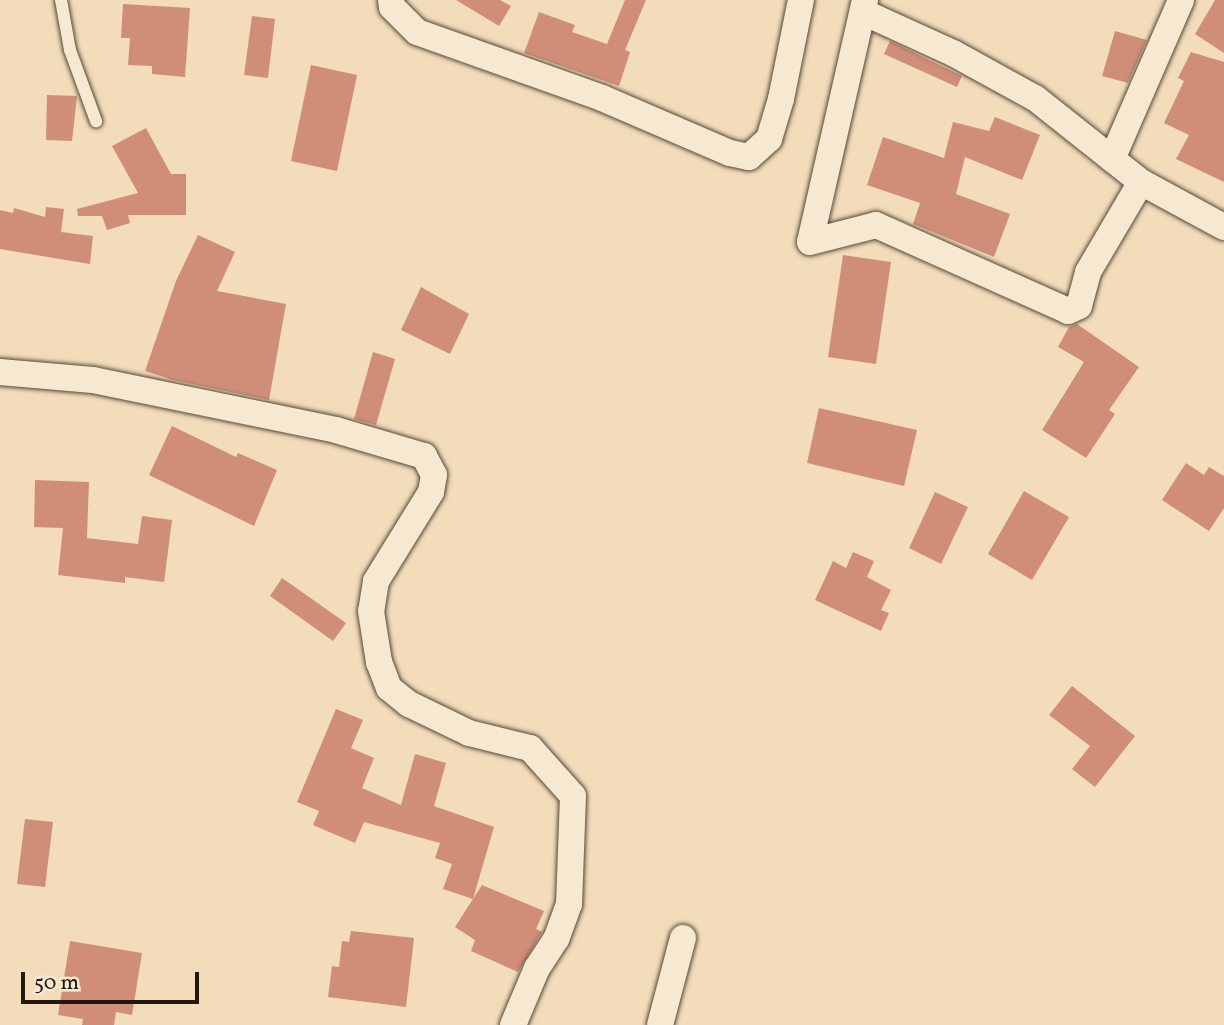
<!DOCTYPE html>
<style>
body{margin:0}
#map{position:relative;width:1224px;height:1025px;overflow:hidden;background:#f2dcba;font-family:Vollkorn,serif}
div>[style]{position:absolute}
.building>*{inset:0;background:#d08e79}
.roads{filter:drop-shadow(0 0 2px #55493a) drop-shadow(0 0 2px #55493a)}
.service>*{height:12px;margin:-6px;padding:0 6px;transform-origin:6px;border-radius:6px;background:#f7e8d2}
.minor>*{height:26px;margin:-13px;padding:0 13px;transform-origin:13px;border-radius:13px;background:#f7e8d2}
span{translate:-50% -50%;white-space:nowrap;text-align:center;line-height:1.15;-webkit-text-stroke:5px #f7e8d2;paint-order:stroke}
.scale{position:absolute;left:21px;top:972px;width:178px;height:32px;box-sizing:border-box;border:4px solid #211810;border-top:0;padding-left:9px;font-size:21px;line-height:24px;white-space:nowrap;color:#211810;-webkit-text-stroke:5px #f7e8d2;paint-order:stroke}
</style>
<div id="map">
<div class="building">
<i style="clip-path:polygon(456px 0,500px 0,511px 6px,499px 26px)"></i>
<i style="clip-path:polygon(625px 0,646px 0,625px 50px,630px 52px,619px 86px,524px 53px,539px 12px,575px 25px,572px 32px,607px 44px)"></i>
<i style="clip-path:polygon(1215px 0,1224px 0,1224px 53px,1195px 34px)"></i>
<i style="clip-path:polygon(123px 4px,190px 8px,185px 77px,152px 74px,152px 66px,128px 65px,130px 38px,121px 38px)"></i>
<i style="clip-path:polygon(252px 16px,275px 19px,268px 78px,244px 75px)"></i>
<i style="clip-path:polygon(1115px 31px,1147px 40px,1128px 83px,1102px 76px)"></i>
<i style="clip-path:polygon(890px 41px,962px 76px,957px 87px,884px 54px)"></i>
<i style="clip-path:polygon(1191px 52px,1224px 62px,1224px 182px,1176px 159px,1189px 135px,1164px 123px,1184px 81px,1178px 78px)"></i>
<i style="clip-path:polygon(311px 65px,357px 75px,337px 171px,291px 161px)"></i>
<i style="clip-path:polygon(47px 95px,77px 96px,72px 141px,46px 140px)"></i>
<i style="clip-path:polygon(995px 117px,1040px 135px,1022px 180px,965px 157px,956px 194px,1010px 214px,994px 257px,913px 224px,920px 203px,867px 185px,883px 137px,944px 158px,953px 122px,989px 131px)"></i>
<i style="clip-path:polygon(146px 128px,171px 174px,186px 174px,186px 215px,128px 215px,130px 223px,107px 230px,102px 216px,78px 216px,77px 209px,138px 193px,112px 146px)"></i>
<i style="clip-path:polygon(46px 207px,64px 209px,61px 232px,93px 236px,90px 264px,0 249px,0 210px,13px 213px,14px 208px,45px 217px)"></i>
<i style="clip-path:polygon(198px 235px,235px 252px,217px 291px,286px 304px,269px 400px,173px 380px,145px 371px,176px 281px)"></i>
<i style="clip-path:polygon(843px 255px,891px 262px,876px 364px,828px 357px)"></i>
<i style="clip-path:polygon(421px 287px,469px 314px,450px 354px,401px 330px)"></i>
<i style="clip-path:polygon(1077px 324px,1139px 367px,1109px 410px,1115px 414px,1086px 458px,1042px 430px,1084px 362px,1058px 347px,1069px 327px)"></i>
<i style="clip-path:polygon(373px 352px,395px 359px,376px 425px,354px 419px)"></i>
<i style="clip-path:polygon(819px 408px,917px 430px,904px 486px,807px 463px)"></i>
<i style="clip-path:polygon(172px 426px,236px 457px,238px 453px,277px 470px,254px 526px,149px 475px)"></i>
<i style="clip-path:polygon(1186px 463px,1204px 475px,1209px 467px,1224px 476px,1224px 508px,1209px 531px,1162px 500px)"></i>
<i style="clip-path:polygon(35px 480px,89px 482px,87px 538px,138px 544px,142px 516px,172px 520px,164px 582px,125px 577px,125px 583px,58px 575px,63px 528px,34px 527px)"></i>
<i style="clip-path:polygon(1024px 491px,1069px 517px,1032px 580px,988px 554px)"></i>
<i style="clip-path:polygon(935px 492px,968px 507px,941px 564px,909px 548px)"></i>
<i style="clip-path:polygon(853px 552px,874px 561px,867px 577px,891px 590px,881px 610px,889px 613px,881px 631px,815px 600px,833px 561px,846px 568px)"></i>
<i style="clip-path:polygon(282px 578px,346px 623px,333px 641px,270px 596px)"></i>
<i style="clip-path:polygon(1072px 686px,1135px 736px,1095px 787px,1072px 769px,1090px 746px,1049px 715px)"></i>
<i style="clip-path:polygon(336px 709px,363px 720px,351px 748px,374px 758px,362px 788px,401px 805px,415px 754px,446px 763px,434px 806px,494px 827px,473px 899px,443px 889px,452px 864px,435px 858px,440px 843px,364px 822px,355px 843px,313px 825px,319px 811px,297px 802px)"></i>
<i style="clip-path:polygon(25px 819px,53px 822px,45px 887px,17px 884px)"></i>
<i style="clip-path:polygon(482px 885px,544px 911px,536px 929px,542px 932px,518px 972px,471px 951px,475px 940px,455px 927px)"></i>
<i style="clip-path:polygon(351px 931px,414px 938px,406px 1007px,328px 997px,332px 966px,339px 967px,342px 941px,349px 942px)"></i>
<i style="clip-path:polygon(70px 941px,142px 953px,132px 1015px,116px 1012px,114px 1025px,82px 1025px,83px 1019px,58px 1015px)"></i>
</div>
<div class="roads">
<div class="service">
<i style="left:61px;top:0;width:51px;rotate:79.8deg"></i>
<i style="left:70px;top:50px;width:76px;rotate:69.9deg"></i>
</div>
<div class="minor">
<i style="left:391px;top:0;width:7px;rotate:82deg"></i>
<i style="left:392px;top:7px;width:35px;rotate:45deg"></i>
<i style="left:417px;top:32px;width:196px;rotate:19.6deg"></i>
<i style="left:602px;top:98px;width:139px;rotate:23.3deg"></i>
<i style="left:730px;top:153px;width:19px;rotate:12deg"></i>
<i style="left:749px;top:157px;width:27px;rotate:-42deg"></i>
<i style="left:769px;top:139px;width:42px;rotate:-73.3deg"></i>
<i style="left:781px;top:99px;width:101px;rotate:-78.6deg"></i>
<i style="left:865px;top:0;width:248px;rotate:102.8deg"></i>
<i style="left:810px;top:242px;width:68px;rotate:-14.4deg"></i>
<i style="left:876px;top:225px;width:210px;rotate:24.1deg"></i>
<i style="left:1068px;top:311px;width:12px;rotate:-24deg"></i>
<i style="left:1079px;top:306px;width:35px;rotate:-75deg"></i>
<i style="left:1088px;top:272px;width:104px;rotate:-59.5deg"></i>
<i style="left:863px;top:12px;width:99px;rotate:24.5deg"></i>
<i style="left:953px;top:53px;width:94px;rotate:28.8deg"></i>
<i style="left:1035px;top:98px;width:135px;rotate:38.4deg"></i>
<i style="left:1141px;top:182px;width:94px;rotate:28.5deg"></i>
<i style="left:1112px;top:159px;width:173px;rotate:-66.5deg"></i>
<i style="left:0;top:372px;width:93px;rotate:4.9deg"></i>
<i style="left:93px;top:380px;width:248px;rotate:11.6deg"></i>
<i style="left:336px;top:430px;width:92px;rotate:16.5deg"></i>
<i style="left:424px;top:456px;width:21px;rotate:62deg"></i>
<i style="left:434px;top:475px;width:17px;rotate:100deg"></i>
<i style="left:431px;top:492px;width:105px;rotate:121.7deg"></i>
<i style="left:376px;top:581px;width:30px;rotate:99deg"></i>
<i style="left:371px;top:611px;width:52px;rotate:81.1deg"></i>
<i style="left:379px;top:662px;width:28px;rotate:69deg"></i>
<i style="left:389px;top:688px;width:26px;rotate:39deg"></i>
<i style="left:409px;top:704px;width:67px;rotate:25.8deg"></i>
<i style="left:469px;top:733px;width:63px;rotate:13.8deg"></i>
<i style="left:530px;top:748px;width:64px;rotate:48.1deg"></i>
<i style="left:573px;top:796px;width:108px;rotate:92.1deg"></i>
<i style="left:569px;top:904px;width:37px;rotate:110deg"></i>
<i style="left:556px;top:939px;width:35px;rotate:123deg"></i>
<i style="left:537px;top:968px;width:62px;rotate:112.8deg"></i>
<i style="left:660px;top:1025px;width:90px;rotate:-75.2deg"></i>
</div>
</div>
<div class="scale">50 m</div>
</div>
